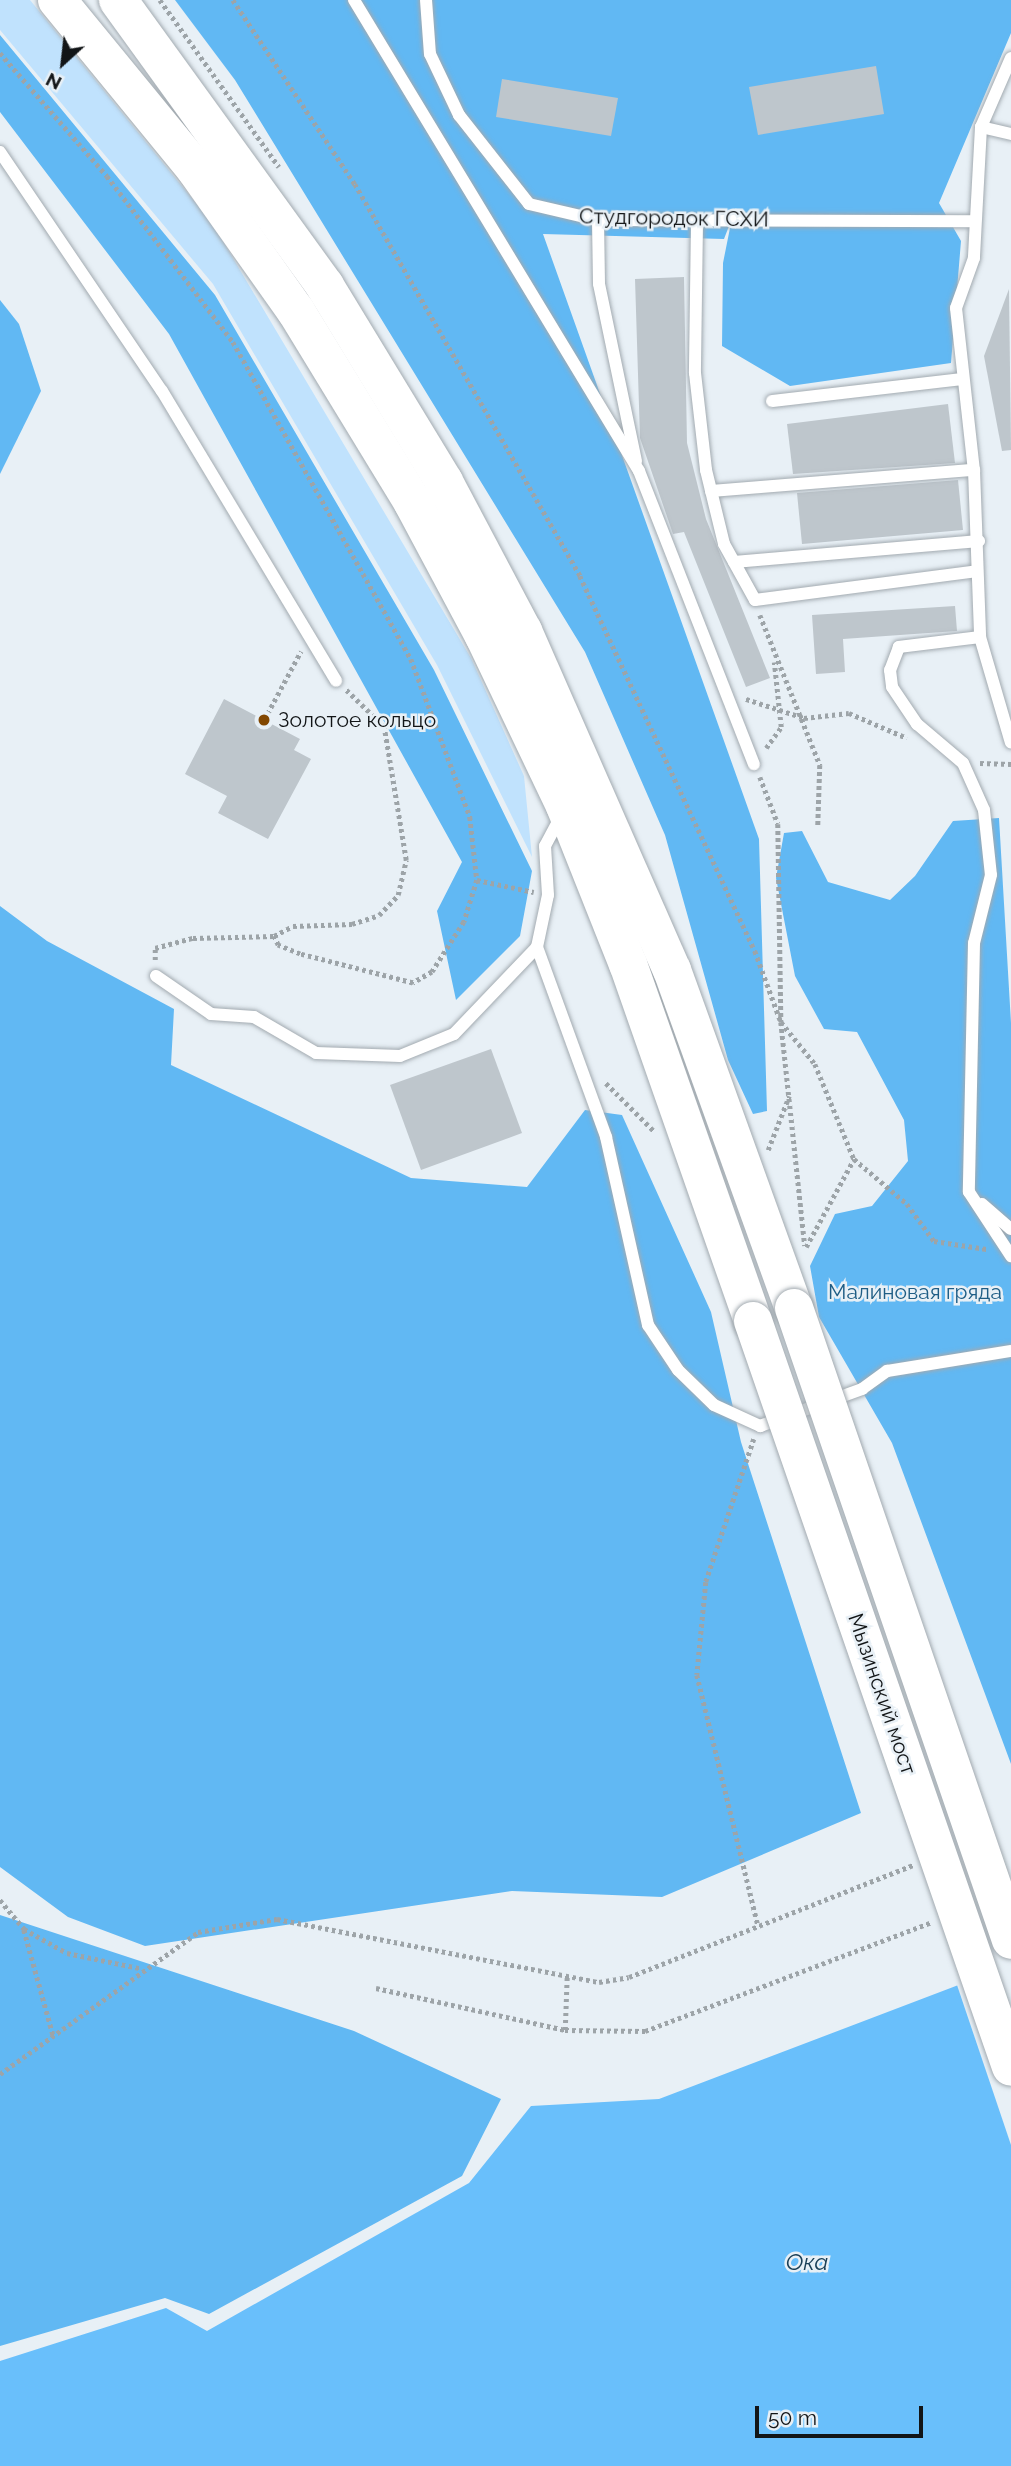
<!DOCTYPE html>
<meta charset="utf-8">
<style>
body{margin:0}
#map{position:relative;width:1011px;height:2466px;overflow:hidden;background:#e8f0f6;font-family:Raleway,sans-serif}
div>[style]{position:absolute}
.green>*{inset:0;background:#c0e2fd}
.forest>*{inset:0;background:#61b8f3}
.water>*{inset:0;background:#69bffb}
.pier>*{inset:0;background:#e8f0f6}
.building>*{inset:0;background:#bec6cc}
.path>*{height:4.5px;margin-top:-2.25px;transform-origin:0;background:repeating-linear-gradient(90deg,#9da4a8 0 3.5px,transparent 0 7px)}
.roads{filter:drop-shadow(0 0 2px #a2aab0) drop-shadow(0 0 2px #a2aab0)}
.service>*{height:12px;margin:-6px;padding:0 6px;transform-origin:6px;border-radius:6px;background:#fff}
.primary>*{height:38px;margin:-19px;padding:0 19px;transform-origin:19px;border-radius:19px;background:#fff}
.bridges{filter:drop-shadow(0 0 2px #a2aab0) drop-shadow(0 0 2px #a2aab0)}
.primary-bridge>*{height:38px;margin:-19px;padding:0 19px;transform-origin:19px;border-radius:19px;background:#fff}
.dots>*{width:19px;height:19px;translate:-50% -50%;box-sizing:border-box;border:4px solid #e8f0f6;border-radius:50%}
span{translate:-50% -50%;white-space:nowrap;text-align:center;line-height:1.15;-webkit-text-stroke:5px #e8f0f6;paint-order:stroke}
.street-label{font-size:21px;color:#121517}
.poi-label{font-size:21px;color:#121517}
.left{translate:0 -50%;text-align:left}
.park-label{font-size:21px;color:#1e5d85}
.water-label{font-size:23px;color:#1b4058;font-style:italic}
.north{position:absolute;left:28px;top:28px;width:70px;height:70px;-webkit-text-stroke:5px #e8f0f6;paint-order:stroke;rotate:207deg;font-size:19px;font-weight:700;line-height:28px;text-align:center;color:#121517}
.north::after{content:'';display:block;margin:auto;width:24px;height:32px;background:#121517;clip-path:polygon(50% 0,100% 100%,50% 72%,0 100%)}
.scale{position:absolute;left:755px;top:2406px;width:168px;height:32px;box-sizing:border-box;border:4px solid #121517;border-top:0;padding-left:9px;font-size:21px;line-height:24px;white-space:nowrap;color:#121517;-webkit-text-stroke:5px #e8f0f6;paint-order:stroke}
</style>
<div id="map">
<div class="green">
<i style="clip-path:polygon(0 0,30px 0,212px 223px,471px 658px,524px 776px,532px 857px,437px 665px,213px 284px,0 30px)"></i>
</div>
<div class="forest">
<i style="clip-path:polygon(175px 0,1011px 0,1011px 33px,939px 203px,961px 241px,951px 363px,790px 386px,722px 346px,723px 263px,732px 218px,724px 239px,543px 234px,759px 839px,767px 1111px,753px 1114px,728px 1060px,665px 835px,585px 652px,235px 80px)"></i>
<i style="clip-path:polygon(0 35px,215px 295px,434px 670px,532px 871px,520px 936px,456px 1000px,437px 911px,462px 862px,169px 334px,0 112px)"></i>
<i style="clip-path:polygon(0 300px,19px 324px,41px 391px,0 474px)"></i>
<i style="clip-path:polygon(999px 818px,1011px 1023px,1011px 1764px,892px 1443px,819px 1317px,810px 1266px,835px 1214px,872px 1206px,908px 1161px,904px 1120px,857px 1032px,824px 1029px,795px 976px,776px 878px,784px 833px,802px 831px,828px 882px,890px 900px,915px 876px,953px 821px)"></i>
<i style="clip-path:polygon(0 906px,47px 941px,174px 1009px,171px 1065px,411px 1178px,527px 1187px,585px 1110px,622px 1115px,711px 1312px,741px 1442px,861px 1813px,662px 1897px,512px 1891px,145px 1946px,68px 1917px,0 1867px)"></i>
<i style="clip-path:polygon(0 1915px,354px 2031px,501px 2099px,462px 2176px,209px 2314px,165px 2298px,0 2346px)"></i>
</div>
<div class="water">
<i style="clip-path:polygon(1011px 1965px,1011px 2466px,0 2466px,0 2361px,166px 2308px,207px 2331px,469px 2183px,531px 2106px,659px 2099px)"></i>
</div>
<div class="pier">
<i style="clip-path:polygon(1011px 1961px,1011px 2145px,956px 1982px)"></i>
</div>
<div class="building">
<i style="clip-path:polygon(876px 66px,884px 114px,758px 135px,749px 87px)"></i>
<i style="clip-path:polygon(502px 79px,618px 98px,611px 136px,496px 117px)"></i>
<i style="clip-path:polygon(684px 277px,687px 443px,706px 519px,770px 678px,746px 687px,684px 532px,673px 534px,640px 438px,635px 279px)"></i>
<i style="clip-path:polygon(1009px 289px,1011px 450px,1002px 451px,984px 356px)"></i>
<i style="clip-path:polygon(948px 404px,955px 463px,793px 474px,787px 424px)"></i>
<i style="clip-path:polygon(958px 480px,963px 530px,802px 544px,797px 493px)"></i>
<i style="clip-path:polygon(955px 606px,957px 631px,843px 639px,845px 672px,816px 674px,812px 615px)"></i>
<i style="clip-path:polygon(224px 699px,300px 739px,294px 750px,311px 759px,268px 839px,218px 813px,227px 796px,185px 774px)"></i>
<i style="clip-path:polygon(491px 1049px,522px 1133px,421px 1170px,390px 1085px)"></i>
</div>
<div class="path">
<i style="left:160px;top:0;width:205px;rotate:54.5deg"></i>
<i style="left:233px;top:0;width:221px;rotate:56.5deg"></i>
<i style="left:355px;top:184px;width:452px;rotate:60.1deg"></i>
<i style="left:580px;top:576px;width:414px;rotate:65deg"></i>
<i style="left:755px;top:951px;width:76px;rotate:69.9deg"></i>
<i style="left:781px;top:1022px;width:54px;rotate:51deg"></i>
<i style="left:815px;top:1064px;width:103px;rotate:67.7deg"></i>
<i style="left:854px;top:1159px;width:70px;rotate:40.3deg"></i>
<i style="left:907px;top:1204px;width:46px;rotate:53.9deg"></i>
<i style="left:934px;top:1241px;width:53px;rotate:8.7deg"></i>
<i style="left:0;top:53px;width:163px;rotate:49deg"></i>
<i style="left:107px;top:176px;width:208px;rotate:52.8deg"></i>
<i style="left:233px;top:342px;width:364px;rotate:60.7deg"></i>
<i style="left:411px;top:659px;width:169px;rotate:69.5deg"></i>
<i style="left:470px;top:817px;width:63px;rotate:83.7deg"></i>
<i style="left:477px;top:880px;width:44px;rotate:107.2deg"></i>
<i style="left:464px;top:922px;width:59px;rotate:122.6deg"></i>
<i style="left:432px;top:972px;width:22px;rotate:150deg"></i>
<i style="left:413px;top:983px;width:117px;rotate:-165.6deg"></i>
<i style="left:300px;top:954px;width:24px;rotate:-158deg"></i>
<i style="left:278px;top:945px;width:10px;rotate:-114deg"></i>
<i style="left:274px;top:936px;width:21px;rotate:-28deg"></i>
<i style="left:293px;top:926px;width:59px;rotate:-1.9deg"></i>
<i style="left:352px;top:924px;width:28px;rotate:-18deg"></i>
<i style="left:379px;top:915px;width:28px;rotate:-46deg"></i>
<i style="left:398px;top:895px;width:36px;rotate:-77deg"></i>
<i style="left:406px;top:860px;width:135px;rotate:-99.4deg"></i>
<i style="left:384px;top:727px;width:53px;rotate:-135.8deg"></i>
<i style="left:760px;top:615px;width:162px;rotate:68.2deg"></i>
<i style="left:820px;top:765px;width:60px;rotate:91.9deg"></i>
<i style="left:746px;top:699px;width:61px;rotate:18.1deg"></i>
<i style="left:804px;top:718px;width:45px;rotate:-6.3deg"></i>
<i style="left:849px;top:713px;width:63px;rotate:23.3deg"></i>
<i style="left:264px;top:720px;width:78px;rotate:-61.8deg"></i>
<i style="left:766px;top:748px;width:26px;rotate:-54deg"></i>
<i style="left:781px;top:727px;width:65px;rotate:-96.1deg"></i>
<i style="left:980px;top:763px;width:31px;rotate:2deg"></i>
<i style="left:760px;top:777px;width:50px;rotate:69deg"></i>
<i style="left:778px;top:824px;width:198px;rotate:89.1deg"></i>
<i style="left:781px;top:1022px;width:225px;rotate:83.9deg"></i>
<i style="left:477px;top:880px;width:58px;rotate:11.9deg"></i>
<i style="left:155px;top:960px;width:12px;rotate:-90deg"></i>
<i style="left:155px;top:948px;width:39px;rotate:-15deg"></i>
<i style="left:193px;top:938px;width:81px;rotate:-1.4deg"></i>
<i style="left:606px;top:1083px;width:68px;rotate:45deg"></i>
<i style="left:768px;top:1150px;width:58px;rotate:-68.7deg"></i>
<i style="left:806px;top:1247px;width:100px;rotate:-61.4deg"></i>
<i style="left:754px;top:1439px;width:151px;rotate:108.6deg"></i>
<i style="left:706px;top:1582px;width:93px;rotate:95.5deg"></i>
<i style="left:697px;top:1675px;width:258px;rotate:76.3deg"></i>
<i style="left:0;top:1900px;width:38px;rotate:50deg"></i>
<i style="left:24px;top:1929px;width:49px;rotate:29.2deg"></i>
<i style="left:67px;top:1953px;width:74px;rotate:11.8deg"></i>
<i style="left:24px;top:1930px;width:112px;rotate:74.5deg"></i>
<i style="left:376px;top:1988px;width:194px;rotate:12.5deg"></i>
<i style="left:565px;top:2030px;width:80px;rotate:0.7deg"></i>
<i style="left:645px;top:2031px;width:307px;rotate:-20.8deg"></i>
<i style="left:565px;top:2030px;width:54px;rotate:-87.9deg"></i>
<i style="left:0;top:2074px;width:244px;rotate:-35.6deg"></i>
<i style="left:198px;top:1932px;width:80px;rotate:-9.3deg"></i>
<i style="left:277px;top:1919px;width:328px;rotate:11.1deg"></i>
<i style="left:599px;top:1982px;width:30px;rotate:-9deg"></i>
<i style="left:629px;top:1977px;width:305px;rotate:-21.5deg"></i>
</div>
<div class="roads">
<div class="service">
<i style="left:354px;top:0;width:551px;rotate:58.82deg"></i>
<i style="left:639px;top:471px;width:315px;rotate:68.6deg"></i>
<i style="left:426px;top:0;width:54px;rotate:85.8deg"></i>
<i style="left:430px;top:54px;width:68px;rotate:64.6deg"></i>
<i style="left:459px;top:115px;width:113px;rotate:51.8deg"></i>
<i style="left:529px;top:204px;width:71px;rotate:13.1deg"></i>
<i style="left:598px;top:220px;width:375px;rotate:0.2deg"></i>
<i style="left:1011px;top:58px;width:75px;rotate:113.5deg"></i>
<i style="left:981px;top:127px;width:131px;rotate:93.1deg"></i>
<i style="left:974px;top:258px;width:53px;rotate:109.8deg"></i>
<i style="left:956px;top:308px;width:163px;rotate:83.7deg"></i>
<i style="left:974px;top:470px;width:167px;rotate:87.9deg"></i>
<i style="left:980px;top:637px;width:110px;rotate:73.7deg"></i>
<i style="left:981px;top:127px;width:31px;rotate:13deg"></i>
<i style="left:0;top:152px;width:289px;rotate:55.9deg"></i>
<i style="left:162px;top:391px;width:338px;rotate:59deg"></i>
<i style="left:598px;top:220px;width:64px;rotate:89.1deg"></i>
<i style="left:599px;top:284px;width:181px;rotate:78.2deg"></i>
<i style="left:697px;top:222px;width:151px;rotate:90.8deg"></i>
<i style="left:695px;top:373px;width:98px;rotate:83.5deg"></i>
<i style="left:706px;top:470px;width:76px;rotate:76.3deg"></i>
<i style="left:724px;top:544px;width:64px;rotate:61deg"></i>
<i style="left:755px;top:600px;width:224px;rotate:-7.4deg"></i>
<i style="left:772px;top:401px;width:192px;rotate:-6.6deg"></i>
<i style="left:711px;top:491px;width:264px;rotate:-4.6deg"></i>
<i style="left:734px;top:562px;width:246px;rotate:-4.9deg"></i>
<i style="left:980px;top:637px;width:82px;rotate:173deg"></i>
<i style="left:899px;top:647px;width:25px;rotate:111deg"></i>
<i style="left:890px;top:670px;width:17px;rotate:83deg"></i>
<i style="left:892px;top:687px;width:45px;rotate:56deg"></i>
<i style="left:917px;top:724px;width:60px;rotate:40.3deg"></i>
<i style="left:963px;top:763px;width:51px;rotate:65.9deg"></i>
<i style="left:984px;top:810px;width:65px;rotate:83.9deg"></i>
<i style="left:991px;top:875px;width:70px;rotate:104deg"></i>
<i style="left:974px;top:943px;width:249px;rotate:91.2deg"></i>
<i style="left:969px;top:1192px;width:77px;rotate:56.7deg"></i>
<i style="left:537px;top:947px;width:202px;rotate:70deg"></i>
<i style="left:606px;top:1137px;width:193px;rotate:77.4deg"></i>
<i style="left:648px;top:1325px;width:54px;rotate:56.3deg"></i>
<i style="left:678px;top:1370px;width:50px;rotate:44.2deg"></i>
<i style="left:714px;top:1405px;width:51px;rotate:24.5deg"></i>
<i style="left:760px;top:1426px;width:109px;rotate:-19.9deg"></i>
<i style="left:862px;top:1389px;width:31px;rotate:-36deg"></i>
<i style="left:887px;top:1371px;width:126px;rotate:-9.2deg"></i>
<i style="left:156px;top:976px;width:67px;rotate:34.6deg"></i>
<i style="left:211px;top:1014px;width:43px;rotate:4deg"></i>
<i style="left:254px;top:1017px;width:72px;rotate:30.1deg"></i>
<i style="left:316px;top:1053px;width:84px;rotate:2deg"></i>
<i style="left:400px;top:1056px;width:58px;rotate:-22.2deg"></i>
<i style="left:454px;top:1034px;width:120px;rotate:-46.3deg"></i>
<i style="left:537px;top:947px;width:53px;rotate:-78.1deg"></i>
<i style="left:548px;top:895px;width:49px;rotate:-93.5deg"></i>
<i style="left:545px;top:846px;width:34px;rotate:-62deg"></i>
<i style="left:982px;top:1204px;width:38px;rotate:41deg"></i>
</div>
<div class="primary">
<i style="left:57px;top:0;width:220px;rotate:50.7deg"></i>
<i style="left:196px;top:170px;width:173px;rotate:54.7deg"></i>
<i style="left:296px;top:311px;width:225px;rotate:58.6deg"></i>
<i style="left:413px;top:503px;width:151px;rotate:61.9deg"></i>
<i style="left:484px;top:636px;width:188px;rotate:64.5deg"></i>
<i style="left:565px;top:806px;width:170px;rotate:68.3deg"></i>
<i style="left:628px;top:964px;width:378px;rotate:70.7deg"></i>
<i style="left:118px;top:0;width:353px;rotate:54.1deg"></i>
<i style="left:325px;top:286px;width:229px;rotate:58.7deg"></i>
<i style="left:444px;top:482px;width:169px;rotate:62.1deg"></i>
<i style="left:523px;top:631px;width:370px;rotate:66.3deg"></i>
<i style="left:672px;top:970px;width:359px;rotate:70.2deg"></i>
</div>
</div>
<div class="bridges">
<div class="primary-bridge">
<i style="left:794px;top:1308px;width:668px;rotate:71.05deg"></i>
<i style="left:753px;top:1321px;width:789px;rotate:70.92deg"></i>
</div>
</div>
<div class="dots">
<i style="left:264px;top:720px;background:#824700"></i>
</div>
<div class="street-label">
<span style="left:674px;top:218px;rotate:1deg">Студгородок ГСХИ</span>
<span style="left:882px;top:1694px;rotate:71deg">Мызинский мост</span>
</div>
<div class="poi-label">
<span class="left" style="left:278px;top:720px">Золотое кольцо</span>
</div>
<div class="park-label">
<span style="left:915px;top:1292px">Малиновая гряда</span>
</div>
<div class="water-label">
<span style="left:807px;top:2262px">Ока</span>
</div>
<div class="north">N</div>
<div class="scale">50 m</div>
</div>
